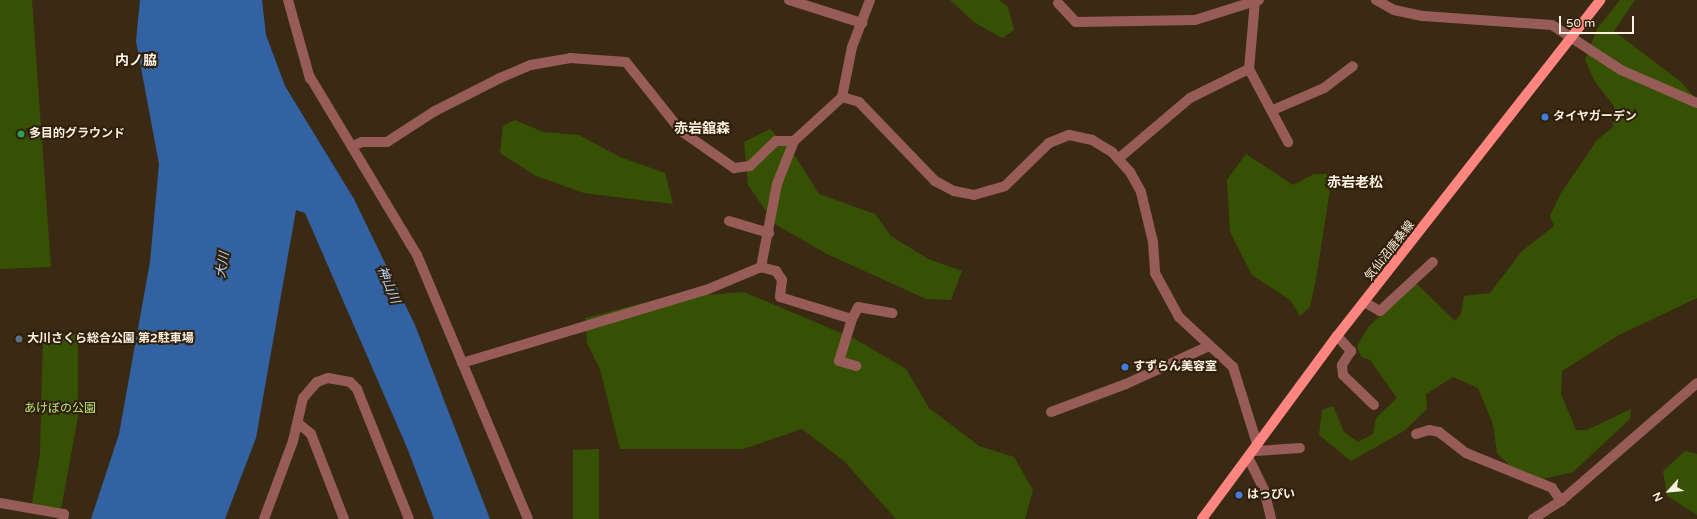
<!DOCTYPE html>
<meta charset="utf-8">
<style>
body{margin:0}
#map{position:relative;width:1697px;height:519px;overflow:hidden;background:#3a2a14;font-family:"Varela Round","Noto Sans JP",sans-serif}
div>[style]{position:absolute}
.green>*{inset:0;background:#375104}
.water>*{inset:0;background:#3262a1}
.minor>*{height:10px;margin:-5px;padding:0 5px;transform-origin:5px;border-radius:5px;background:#975c58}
.primary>*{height:10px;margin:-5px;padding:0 5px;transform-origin:5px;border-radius:5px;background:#ff8580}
.dots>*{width:11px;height:11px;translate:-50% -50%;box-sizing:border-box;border:2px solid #302009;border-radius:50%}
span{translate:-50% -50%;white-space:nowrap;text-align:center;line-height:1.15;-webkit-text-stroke:4px #302009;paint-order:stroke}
.poi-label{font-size:12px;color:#fbf1e3;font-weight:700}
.left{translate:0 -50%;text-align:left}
.street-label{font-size:12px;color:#fbf1e3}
.park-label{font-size:12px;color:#b8e57a}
.water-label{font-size:13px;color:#b4cff3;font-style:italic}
.quarter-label{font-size:14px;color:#fbf1e3;font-weight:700}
.north{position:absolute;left:1649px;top:471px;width:40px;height:40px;-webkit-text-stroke:3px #302009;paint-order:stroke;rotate:243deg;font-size:11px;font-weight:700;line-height:16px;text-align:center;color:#fbf1e3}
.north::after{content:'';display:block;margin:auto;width:14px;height:18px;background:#fbf1e3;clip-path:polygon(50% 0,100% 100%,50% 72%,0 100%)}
.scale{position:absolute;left:1559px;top:16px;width:75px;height:18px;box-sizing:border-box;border:2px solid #fbf1e3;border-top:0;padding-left:5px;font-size:12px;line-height:14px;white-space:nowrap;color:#fbf1e3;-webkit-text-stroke:3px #302009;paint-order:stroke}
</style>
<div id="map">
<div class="green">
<i style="clip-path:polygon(0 0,32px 0,51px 267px,0 269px)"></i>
<i style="clip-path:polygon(950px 0,999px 0,1008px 7px,1014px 30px,1002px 38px,974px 22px)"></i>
<i style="clip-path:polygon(1620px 0,1635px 0,1614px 31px,1681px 82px,1697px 100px,1697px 298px,1619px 335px,1562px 371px,1561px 394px,1576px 430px,1587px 430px,1631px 409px,1630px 419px,1573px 472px,1539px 480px,1519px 475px,1497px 453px,1493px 424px,1478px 388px,1453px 377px,1426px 394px,1427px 409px,1404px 431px,1351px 461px,1319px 435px,1322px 410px,1333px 406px,1344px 432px,1358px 442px,1373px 434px,1376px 418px,1397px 398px,1370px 360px,1361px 357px,1357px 346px,1369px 326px,1416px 283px,1455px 321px,1461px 314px,1464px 296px,1490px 293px,1522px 251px,1554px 226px,1550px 216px,1561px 193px,1597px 140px,1613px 127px,1614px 106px,1595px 82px,1585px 60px,1597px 29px)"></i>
<i style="clip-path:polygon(515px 120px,543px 132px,579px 135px,620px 157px,665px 173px,673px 204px,584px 193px,536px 176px,500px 153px,503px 126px)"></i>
<i style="clip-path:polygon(770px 129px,792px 151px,819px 194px,875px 214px,891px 236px,928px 259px,962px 271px,951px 300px,926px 299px,827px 254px,775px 224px,748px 185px,744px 142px)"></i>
<i style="clip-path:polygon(1246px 154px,1293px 185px,1314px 174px,1327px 174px,1330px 190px,1316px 279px,1310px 307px,1300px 316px,1290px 300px,1252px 275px,1230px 232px,1227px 180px)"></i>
<i style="clip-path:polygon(744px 292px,855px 339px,906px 369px,929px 408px,979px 446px,1014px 457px,1033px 490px,1025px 519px,896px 519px,844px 461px,802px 429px,743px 449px,620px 449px,600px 369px,587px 343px,585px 318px,658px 299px)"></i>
<i style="clip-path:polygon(43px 334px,78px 334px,78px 417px,61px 509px,32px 504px,40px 453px)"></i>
<i style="clip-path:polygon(599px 449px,599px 519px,573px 519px,573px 450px)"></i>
<i style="clip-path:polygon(1685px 451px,1697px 454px,1697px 515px,1667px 496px,1663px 471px)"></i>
</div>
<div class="water">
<i style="clip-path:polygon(140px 0,262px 0,266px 35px,285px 86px,354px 199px,415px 325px,490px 519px,434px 519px,408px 450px,305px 213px,296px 210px,256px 438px,225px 519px,91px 519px,119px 434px,150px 262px,159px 164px,136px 41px)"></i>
</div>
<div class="minor">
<i style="left:288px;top:0;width:82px;rotate:74.4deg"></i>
<i style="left:789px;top:0;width:77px;rotate:17.5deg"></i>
<i style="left:870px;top:0;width:50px;rotate:111deg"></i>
<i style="left:852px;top:47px;width:51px;rotate:101.3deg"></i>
<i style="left:842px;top:97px;width:18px;rotate:16deg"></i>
<i style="left:859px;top:102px;width:110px;rotate:46.1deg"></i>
<i style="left:935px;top:181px;width:21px;rotate:28deg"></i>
<i style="left:954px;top:191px;width:20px;rotate:11deg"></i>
<i style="left:974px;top:195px;width:32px;rotate:-16deg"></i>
<i style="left:1005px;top:186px;width:62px;rotate:-44.3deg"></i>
<i style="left:1049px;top:143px;width:22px;rotate:-22deg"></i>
<i style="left:1069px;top:135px;width:24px;rotate:12deg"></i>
<i style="left:1092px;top:140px;width:23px;rotate:31deg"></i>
<i style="left:1112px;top:152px;width:27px;rotate:48deg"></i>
<i style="left:1130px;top:172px;width:23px;rotate:61deg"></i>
<i style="left:1141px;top:192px;width:51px;rotate:76.5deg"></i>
<i style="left:1153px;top:242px;width:31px;rotate:86deg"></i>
<i style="left:1155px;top:273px;width:50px;rotate:61.4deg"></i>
<i style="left:1179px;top:317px;width:74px;rotate:42.8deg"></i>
<i style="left:1233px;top:367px;width:84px;rotate:72.6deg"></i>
<i style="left:1376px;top:0;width:21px;rotate:29deg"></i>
<i style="left:1394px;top:10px;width:30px;rotate:12deg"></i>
<i style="left:1423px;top:16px;width:129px;rotate:4deg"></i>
<i style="left:1552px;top:25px;width:82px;rotate:33.1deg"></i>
<i style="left:1621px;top:70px;width:83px;rotate:23.5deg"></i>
<i style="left:1255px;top:1px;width:68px;rotate:95deg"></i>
<i style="left:1249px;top:69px;width:83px;rotate:61.9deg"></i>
<i style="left:1058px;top:3px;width:26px;rotate:47deg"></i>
<i style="left:1076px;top:22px;width:119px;rotate:-1deg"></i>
<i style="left:1195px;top:20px;width:67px;rotate:-17.4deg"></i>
<i style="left:310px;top:77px;width:208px;rotate:59deg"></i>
<i style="left:417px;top:255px;width:286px;rotate:67.2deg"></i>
<i style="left:1273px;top:110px;width:56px;rotate:-23.3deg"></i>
<i style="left:1324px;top:88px;width:36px;rotate:-37deg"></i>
<i style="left:794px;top:141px;width:46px;rotate:111.6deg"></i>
<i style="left:777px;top:184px;width:85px;rotate:100.9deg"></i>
<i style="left:761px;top:267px;width:16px;rotate:15deg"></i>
<i style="left:776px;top:271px;width:11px;rotate:56deg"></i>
<i style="left:782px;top:280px;width:17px;rotate:97deg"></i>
<i style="left:780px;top:297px;width:75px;rotate:17deg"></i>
<i style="left:852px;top:319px;width:44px;rotate:107.2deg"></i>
<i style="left:839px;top:361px;width:18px;rotate:16deg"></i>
<i style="left:353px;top:146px;width:10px;rotate:-24deg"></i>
<i style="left:362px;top:142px;width:25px"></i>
<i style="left:387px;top:142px;width:57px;rotate:-32.9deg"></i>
<i style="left:435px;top:111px;width:73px;rotate:-26.9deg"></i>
<i style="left:500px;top:78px;width:34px;rotate:-23deg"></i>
<i style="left:531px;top:65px;width:40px;rotate:-10deg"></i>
<i style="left:570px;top:58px;width:56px;rotate:4.1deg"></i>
<i style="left:626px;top:62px;width:88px;rotate:51.4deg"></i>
<i style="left:681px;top:131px;width:65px;rotate:34.9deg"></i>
<i style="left:734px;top:168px;width:16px;rotate:-7deg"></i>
<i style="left:750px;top:166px;width:36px;rotate:-44deg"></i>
<i style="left:776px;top:141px;width:18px"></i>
<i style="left:794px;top:141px;width:65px;rotate:-42.5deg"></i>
<i style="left:1118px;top:159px;width:94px;rotate:-40.3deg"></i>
<i style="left:1190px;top:98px;width:66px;rotate:-26.2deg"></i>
<i style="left:729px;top:221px;width:42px;rotate:16.7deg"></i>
<i style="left:1366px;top:303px;width:16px;rotate:30deg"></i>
<i style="left:1380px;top:311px;width:72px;rotate:-42.8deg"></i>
<i style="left:852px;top:319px;width:13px;rotate:-63deg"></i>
<i style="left:858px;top:307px;width:35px;rotate:10deg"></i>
<i style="left:1337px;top:336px;width:21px;rotate:47deg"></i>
<i style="left:1351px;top:351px;width:17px;rotate:123deg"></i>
<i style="left:1342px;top:365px;width:10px;rotate:84deg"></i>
<i style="left:1343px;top:375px;width:43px;rotate:44.1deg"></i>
<i style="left:462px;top:363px;width:255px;rotate:-16.7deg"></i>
<i style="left:706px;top:290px;width:60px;rotate:-22.7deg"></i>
<i style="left:1051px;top:412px;width:80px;rotate:-20.5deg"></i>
<i style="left:1126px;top:384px;width:91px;rotate:-24.6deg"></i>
<i style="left:298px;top:423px;width:17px;rotate:40deg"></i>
<i style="left:311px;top:434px;width:91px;rotate:68.8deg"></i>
<i style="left:1416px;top:434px;width:14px;rotate:-17deg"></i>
<i style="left:1429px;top:430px;width:10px;rotate:11deg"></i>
<i style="left:1439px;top:432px;width:34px;rotate:38deg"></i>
<i style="left:1466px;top:453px;width:93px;rotate:22.1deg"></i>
<i style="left:1552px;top:488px;width:16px;rotate:55deg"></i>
<i style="left:1256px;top:451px;width:44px;rotate:-3.9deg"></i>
<i style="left:1249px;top:459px;width:34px;rotate:64deg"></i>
<i style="left:1264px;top:490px;width:30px;rotate:76deg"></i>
<i style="left:0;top:503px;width:65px;rotate:9.8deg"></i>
<i style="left:64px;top:514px;width:5px;rotate:101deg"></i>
<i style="left:264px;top:519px;width:83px;rotate:-69.6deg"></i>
<i style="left:293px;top:441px;width:44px;rotate:-76.9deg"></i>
<i style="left:303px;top:398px;width:21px;rotate:-49deg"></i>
<i style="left:317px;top:382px;width:12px;rotate:-20deg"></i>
<i style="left:328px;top:378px;width:22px;rotate:10deg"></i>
<i style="left:350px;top:382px;width:10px;rotate:45deg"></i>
<i style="left:357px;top:389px;width:140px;rotate:68.2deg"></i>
<i style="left:1533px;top:519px;width:33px;rotate:-33deg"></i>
<i style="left:1561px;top:501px;width:180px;rotate:-40.9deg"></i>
</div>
<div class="primary">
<i style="left:1202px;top:519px;width:227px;rotate:-53.6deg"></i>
<i style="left:1337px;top:336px;width:427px;rotate:-51.9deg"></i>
</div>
<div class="dots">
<i style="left:1545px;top:117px;background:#3f7fe0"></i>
<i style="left:21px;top:134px;background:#2e9e5b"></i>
<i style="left:19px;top:339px;background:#5c6f8a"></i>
<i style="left:1125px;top:367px;background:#3f7fe0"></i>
<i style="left:1239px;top:495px;background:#3f7fe0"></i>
</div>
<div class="poi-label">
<span class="left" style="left:1553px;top:117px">タイヤガーデン</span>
<span class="left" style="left:29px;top:134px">多目的グラウンド</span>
<span class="left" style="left:27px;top:339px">大川さくら総合公園 第2駐車場</span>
<span class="left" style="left:1133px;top:367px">すずらん美容室</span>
<span class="left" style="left:1247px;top:495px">はっぴい</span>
</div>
<div class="street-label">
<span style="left:1390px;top:251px;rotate:-52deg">気仙沼唐桑線</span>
</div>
<div class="park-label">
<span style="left:60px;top:409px">あけぼの公園</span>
</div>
<div class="water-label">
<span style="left:223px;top:265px;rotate:-81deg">大川</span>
<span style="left:388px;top:285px;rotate:68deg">神山川</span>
</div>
<div class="quarter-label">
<span style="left:136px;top:61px">内ノ脇</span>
<span style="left:702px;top:129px">赤岩舘森</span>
<span style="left:1355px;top:183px">赤岩老松</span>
</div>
<div class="north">N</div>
<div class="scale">50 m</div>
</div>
